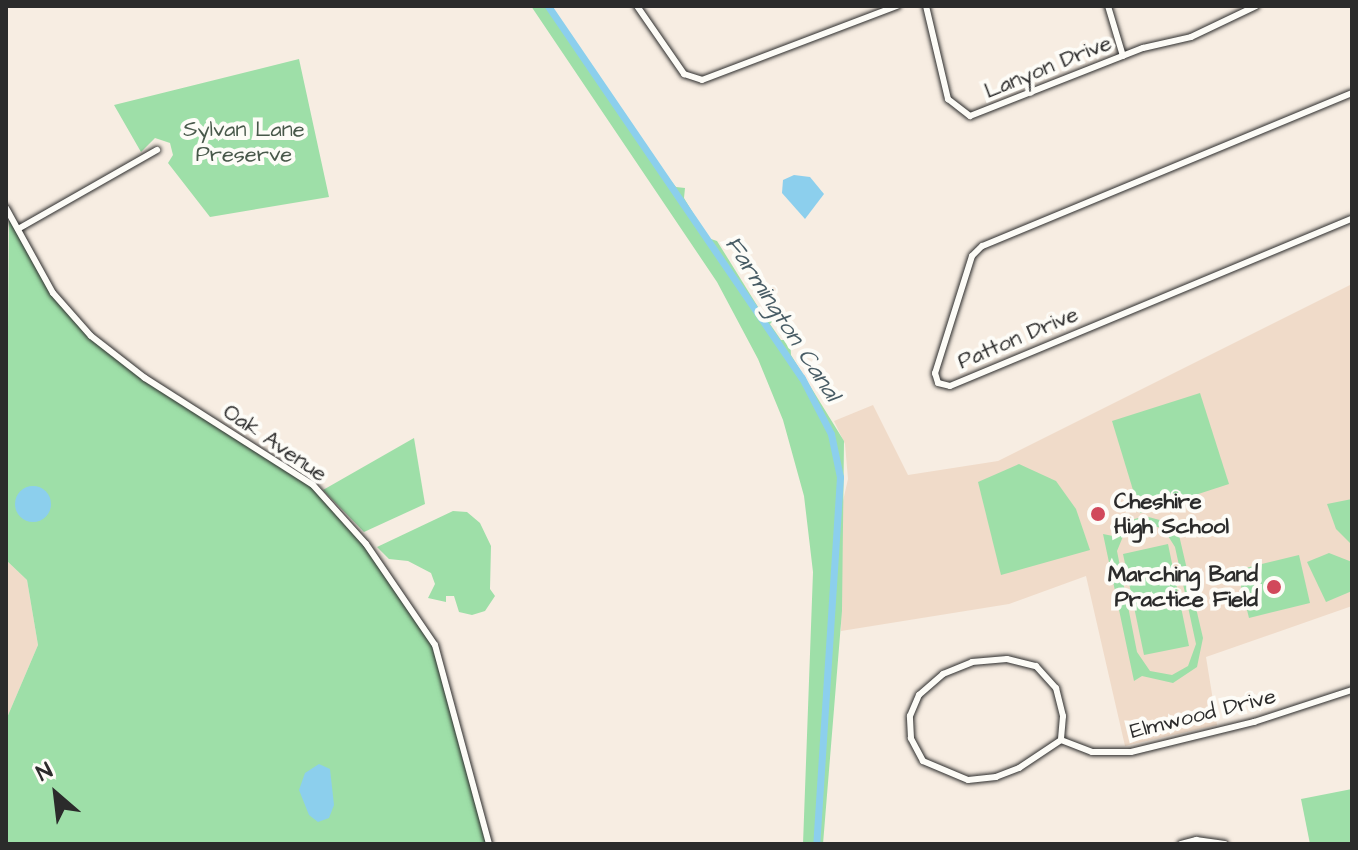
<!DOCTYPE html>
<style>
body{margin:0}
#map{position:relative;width:1358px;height:850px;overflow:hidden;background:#f7ede2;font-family:"Architects Daughter",sans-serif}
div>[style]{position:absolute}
.built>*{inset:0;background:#f0dbc9}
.green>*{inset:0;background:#9edfa8}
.water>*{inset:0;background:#8ccfed}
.round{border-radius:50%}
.canal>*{height:7px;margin:-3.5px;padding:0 3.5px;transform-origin:3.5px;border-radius:3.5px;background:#8ccfed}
.roads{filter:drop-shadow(0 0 2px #2b2b2b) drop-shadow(0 0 2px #2b2b2b)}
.street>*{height:6px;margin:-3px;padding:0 3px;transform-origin:3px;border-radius:3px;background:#fdfcf7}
.dots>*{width:22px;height:22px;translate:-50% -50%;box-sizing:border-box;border:4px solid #fdfcf7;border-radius:50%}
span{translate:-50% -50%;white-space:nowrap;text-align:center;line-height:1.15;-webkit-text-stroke:8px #fdfcf7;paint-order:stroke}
.street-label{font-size:22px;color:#2b2b2b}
.park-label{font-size:22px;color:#48584a}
.poi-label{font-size:22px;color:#2b2b2b;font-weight:700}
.left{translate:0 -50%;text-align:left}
.right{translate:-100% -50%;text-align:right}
.water-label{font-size:24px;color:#485c65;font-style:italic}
.frame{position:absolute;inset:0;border:8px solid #2b2b2b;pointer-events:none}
.north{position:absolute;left:16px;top:754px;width:80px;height:80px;-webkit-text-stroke:6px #fdfcf7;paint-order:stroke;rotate:332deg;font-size:22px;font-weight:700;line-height:32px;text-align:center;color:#2b2b2b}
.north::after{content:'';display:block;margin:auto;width:28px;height:36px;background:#2b2b2b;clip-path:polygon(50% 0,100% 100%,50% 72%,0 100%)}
</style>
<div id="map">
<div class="built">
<i style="clip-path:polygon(1352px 284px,1352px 606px,1206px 657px,1217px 725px,1125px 746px,1086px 576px,1009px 604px,841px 631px,843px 501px,848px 479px,845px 444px,834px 421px,873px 405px,908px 475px,998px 461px)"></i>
<i style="clip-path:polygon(6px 560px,27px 580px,38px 645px,6px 720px)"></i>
</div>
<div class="green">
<i style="clip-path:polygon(531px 6px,551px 6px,663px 171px,676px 187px,685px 188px,684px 198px,708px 238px,717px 241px,765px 318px,780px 313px,770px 324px,781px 340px,790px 340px,791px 355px,844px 441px,842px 611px,823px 844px,803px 844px,813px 572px,804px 496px,783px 420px,758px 359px,717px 282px)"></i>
<i style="clip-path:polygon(299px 59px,329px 197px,210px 217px,168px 163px,173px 155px,170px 143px,155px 138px,141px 152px,114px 105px)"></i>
<i style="clip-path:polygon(9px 214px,53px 293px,91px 336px,145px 378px,313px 485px,366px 544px,435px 645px,489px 844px,6px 844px,6px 720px,38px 645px,27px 580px,6px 560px)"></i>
<i style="clip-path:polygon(1200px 393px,1229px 484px,1140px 513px,1112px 421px)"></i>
<i style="clip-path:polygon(414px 438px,425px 504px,364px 532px,323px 490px)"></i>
<i style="clip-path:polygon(1019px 464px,1056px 481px,1076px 509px,1090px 550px,1001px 575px,978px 482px)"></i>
<i style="clip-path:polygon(1352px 499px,1352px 545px,1336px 529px,1327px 504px)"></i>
<i style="clip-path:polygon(453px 511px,467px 512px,480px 523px,491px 546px,490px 589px,495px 596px,485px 611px,472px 615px,459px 612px,454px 596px,446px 596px,446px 602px,428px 598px,435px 584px,431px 573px,408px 561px,389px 559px,377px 547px)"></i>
<i style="clip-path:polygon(evenodd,1145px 516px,1167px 522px,1179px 535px,1203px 638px,1197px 667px,1173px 683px,1142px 676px,1134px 681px,1103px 534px,1113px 536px,1128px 521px,1145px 516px,1140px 524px,1163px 528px,1175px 547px,1196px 644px,1188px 666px,1172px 675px,1150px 671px,1137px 652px,1117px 551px,1124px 534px,1140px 524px)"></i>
<i style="clip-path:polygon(1168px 544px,1189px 646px,1144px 655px,1123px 554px)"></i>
<i style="clip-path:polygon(1329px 553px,1352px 562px,1352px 591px,1326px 602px,1307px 562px)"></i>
<i style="clip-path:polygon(1299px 555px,1310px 603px,1249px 618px,1237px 570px)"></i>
<i style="clip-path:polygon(1352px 789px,1352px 844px,1310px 844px,1301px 799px)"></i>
</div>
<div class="water">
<i style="clip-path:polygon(794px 175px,810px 177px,824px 194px,805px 219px,782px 193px,783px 180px)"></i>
<i class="round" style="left:15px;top:486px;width:36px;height:36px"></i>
<i style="clip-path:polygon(319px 764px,330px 769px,334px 805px,329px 818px,318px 822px,309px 815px,299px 790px,305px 773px)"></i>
</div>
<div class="canal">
<i style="left:548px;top:6px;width:450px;rotate:55.7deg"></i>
<i style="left:802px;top:378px;width:63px;rotate:62.6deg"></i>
<i style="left:831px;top:434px;width:44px;rotate:78.2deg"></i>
<i style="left:840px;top:477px;width:368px;rotate:93.7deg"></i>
</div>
<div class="roads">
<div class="street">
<i style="left:637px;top:6px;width:83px;rotate:55.3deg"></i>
<i style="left:684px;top:74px;width:19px;rotate:18deg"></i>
<i style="left:702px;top:80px;width:209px;rotate:-20.8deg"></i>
<i style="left:926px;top:6px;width:96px;rotate:76.7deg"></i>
<i style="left:948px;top:99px;width:28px;rotate:38deg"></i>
<i style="left:970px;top:116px;width:186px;rotate:-21.5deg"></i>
<i style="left:1143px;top:48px;width:49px;rotate:-12.9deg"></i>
<i style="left:1191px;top:37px;width:72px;rotate:-25.5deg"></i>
<i style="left:1108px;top:6px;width:52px;rotate:73.3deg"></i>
<i style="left:1352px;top:93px;width:400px;rotate:157.5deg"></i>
<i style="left:982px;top:246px;width:14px;rotate:135deg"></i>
<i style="left:972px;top:256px;width:123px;rotate:107.5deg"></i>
<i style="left:935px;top:373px;width:10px;rotate:73deg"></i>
<i style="left:938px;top:383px;width:12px;rotate:14deg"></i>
<i style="left:950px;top:386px;width:435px;rotate:-22.6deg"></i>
<i style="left:6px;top:208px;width:97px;rotate:61.1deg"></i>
<i style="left:53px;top:293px;width:57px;rotate:48.5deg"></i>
<i style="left:91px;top:336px;width:68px;rotate:37.9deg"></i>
<i style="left:145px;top:378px;width:199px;rotate:32.5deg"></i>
<i style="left:313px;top:485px;width:79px;rotate:48.1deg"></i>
<i style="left:366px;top:544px;width:122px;rotate:55.7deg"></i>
<i style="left:435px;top:645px;width:206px;rotate:74.8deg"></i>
<i style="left:18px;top:229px;width:160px;rotate:-29.6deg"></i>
<i style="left:1007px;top:659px;width:30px;rotate:14deg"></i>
<i style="left:1036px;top:666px;width:30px;rotate:48deg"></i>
<i style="left:1056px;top:688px;width:29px;rotate:76deg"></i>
<i style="left:1063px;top:716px;width:24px;rotate:95deg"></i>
<i style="left:1061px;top:740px;width:50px;rotate:146.3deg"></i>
<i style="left:1019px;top:768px;width:25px;rotate:159deg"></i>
<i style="left:996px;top:777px;width:28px;rotate:174deg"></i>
<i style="left:968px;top:780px;width:49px;rotate:-157.1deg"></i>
<i style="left:923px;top:761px;width:26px;rotate:-118deg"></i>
<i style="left:911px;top:738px;width:22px;rotate:-93deg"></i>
<i style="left:910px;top:716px;width:23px;rotate:-67deg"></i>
<i style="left:919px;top:695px;width:32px;rotate:-41deg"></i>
<i style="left:943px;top:674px;width:31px;rotate:-22deg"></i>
<i style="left:972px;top:662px;width:35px;rotate:-5deg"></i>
<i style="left:1061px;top:740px;width:33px;rotate:21deg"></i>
<i style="left:1092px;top:752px;width:39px"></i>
<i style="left:1131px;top:752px;width:127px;rotate:-13.7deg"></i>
<i style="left:1254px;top:722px;width:103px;rotate:-18.1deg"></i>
<i style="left:1181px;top:844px;width:16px;rotate:-15deg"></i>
<i style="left:1196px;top:840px;width:29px;rotate:8deg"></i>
</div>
</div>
<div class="dots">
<i style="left:1098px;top:514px;background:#d1495b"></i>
<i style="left:1274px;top:587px;background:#d1495b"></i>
</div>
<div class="street-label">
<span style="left:1048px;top:67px;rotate:-22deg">Lanyon Drive</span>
<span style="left:1018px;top:338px;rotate:-23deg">Patton Drive</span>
<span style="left:275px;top:443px;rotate:34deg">Oak Avenue</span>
<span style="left:1203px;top:714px;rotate:-14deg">Elmwood Drive</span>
</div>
<div class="park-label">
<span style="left:244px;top:142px">Sylvan Lane<br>Preserve</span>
</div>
<div class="poi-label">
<span class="left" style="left:1114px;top:514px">Cheshire<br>High School</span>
<span class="right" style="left:1258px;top:587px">Marching Band<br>Practice Field</span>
</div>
<div class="water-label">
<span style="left:782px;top:319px;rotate:57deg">Farmington Canal</span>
</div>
<div class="frame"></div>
<div class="north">N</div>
</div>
